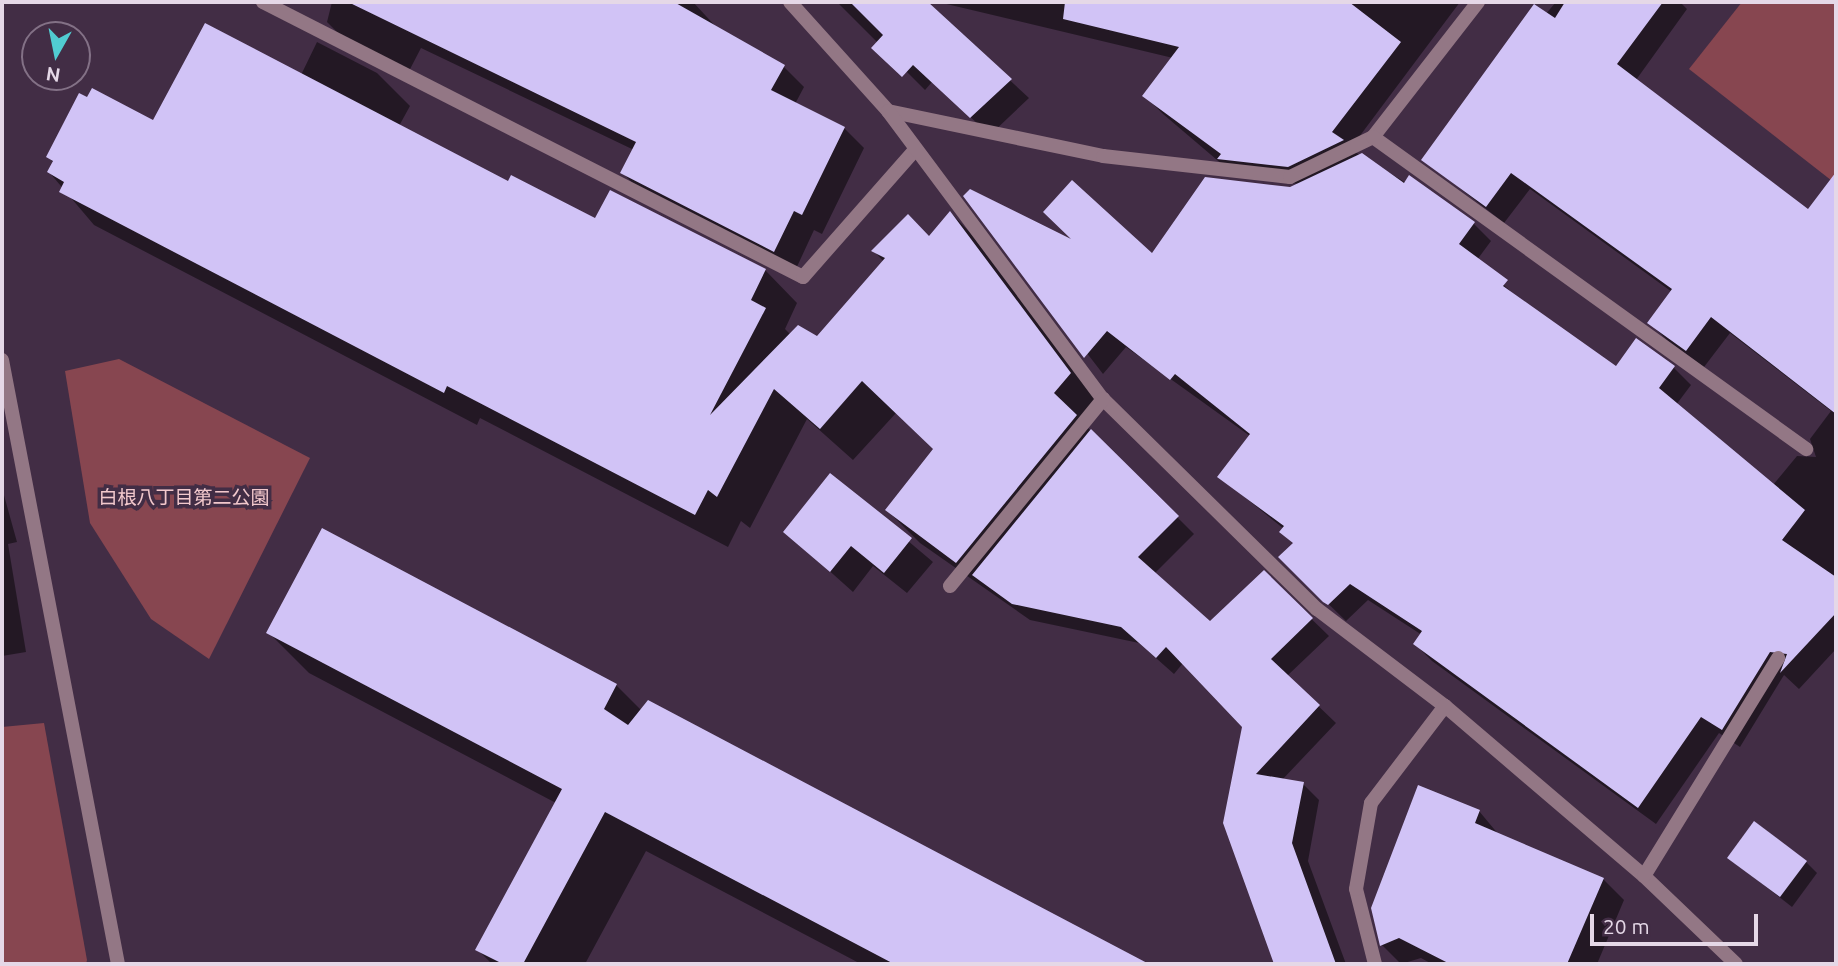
<!DOCTYPE html>
<meta charset="utf-8">
<style>
body{margin:0}
#map{position:relative;width:1838px;height:966px;overflow:hidden;background:#422d45;font-family:Ubuntu,"Noto Sans JP",sans-serif}
div>[style]{position:absolute}
.green>*{inset:0;background:#874650}
.shadow>*{inset:0;background:#0007}
.building>*{inset:0;background:#d1c3f6}
.street>*{height:14px;margin:-7px;padding:0 7px;transform-origin:7px;border-radius:7px;background:#937785}
span{translate:-50% -50%;white-space:nowrap;text-align:center;line-height:1.15;-webkit-text-stroke:7px #422d45;paint-order:stroke}
.park-label{font-size:19px;color:#f2c8cc}
.frame{position:absolute;inset:0;border:4px solid #e5d8e7;pointer-events:none}
.north{position:absolute;left:21px;top:21px;width:70px;height:70px;box-sizing:border-box;background:#422d45;border:2px solid #837186;border-radius:50%;rotate:189deg;font-size:19px;font-weight:700;line-height:28px;text-align:center;color:#e5d8e7}
.north::after{content:'';display:block;margin:auto;width:24px;height:32px;background:#51ccd1;clip-path:polygon(50% 0,100% 100%,50% 72%,0 100%)}
.scale{position:absolute;left:1590px;top:914px;width:168px;height:32px;box-sizing:border-box;border:4px solid #e5d8e7;border-top:0;padding-left:9px;font-size:21px;line-height:24px;white-space:nowrap;color:#e5d8e7;-webkit-text-stroke:5px #422d45;paint-order:stroke}
</style>
<div id="map">
<div class="green">
<i style="clip-path:polygon(1742px 2px,1836px 2px,1836px 184px,1689px 69px)"></i>
<i style="clip-path:polygon(119px 359px,310px 458px,209px 659px,151px 619px,90px 523px,65px 371px)"></i>
<i style="clip-path:polygon(44px 723px,87px 960px,86px 964px,2px 964px,2px 727px)"></i>
</div>
<div class="shadow">
<i style="clip-path:polygon(332px 2px,693px 2px,718px 29px,784px 67px,804px 87px,795px 104px,844px 128px,864px 148px,822px 234px,814px 230px,795px 271px,642px 193px,622px 172px,634px 150px,421px 48px,408px 73px,347px 42px,327px 22px)"></i>
<i style="clip-path:polygon(837px 2px,925px 2px,1029px 98px,990px 135px,932px 82px,925px 90px)"></i>
<i style="clip-path:polygon(938px 2px,1460px 2px,1350px 149px,1474px 224px,1491px 241px,1477px 260px,1522px 302px,1616px 369px,1674px 368px,1691px 385px,1676px 405px,1773px 485px,1797px 456px,1816px 457px,1810px 439px,1831px 411px,1730px 333px,1704px 367px,1667px 340px,1650px 323px,1672px 292px,1530px 189px,1504px 223px,1423px 159px,1556px 2px,1680px 2px,1687px 9px,1636px 80px,1808px 211px,1813px 205px,1836px 221px,1836px 649px,1799px 689px,1784px 675px,1740px 747px,1719px 733px,1656px 824px,1432px 661px,1415px 644px,1422px 635px,1368px 600px,1346px 621px,1280px 557px,1294px 544px,1284px 529px,1220px 477px,1250px 436px,1126px 347px,1103px 374px,966px 196px,1076px 243px,1153px 255px,1300px 184px,1237px 177px,1163px 114px,1145px 96px,1173px 58px)"></i>
<i style="clip-path:polygon(317px 42px,377px 73px,410px 106px,399px 126px,508px 184px,595px 220px,765px 270px,797px 303px,785px 329px,791px 335px,817px 338px,884px 262px,874px 251px,929px 238px,951px 213px,983px 246px,1103px 406px,1086px 426px,1194px 534px,1154px 574px,1210px 623px,1264px 573px,1329px 636px,1287px 676px,1336px 723px,1282px 780px,1303px 784px,1319px 800px,1308px 861px,1346px 964px,1276px 964px,1225px 823px,1244px 726px,1183px 663px,1174px 674px,1139px 643px,1030px 620px,920px 543px,887px 510px,934px 450px,896px 413px,853px 460px,807px 419px,750px 528px,741px 521px,728px 547px,480px 418px,477px 425px,94px 225px,49px 172px,54px 163px,48px 157px,301px 75px)"></i>
<i style="clip-path:polygon(831px 476px,933px 562px,907px 593px,873px 566px,853px 592px,786px 532px)"></i>
<i style="clip-path:polygon(2px 488px,17px 542px,8px 544px,26px 652px,2px 656px)"></i>
<i style="clip-path:polygon(268px 632px,616px 685px,641px 710px,648px 702px,1145px 964px,861px 964px,646px 851px,585px 964px,492px 964px,477px 949px,556px 803px,309px 673px)"></i>
<i style="clip-path:polygon(1479px 811px,1499px 835px,1603px 879px,1624px 900px,1597px 964px,1432px 964px,1421px 958px,1401px 964px,1382px 945px)"></i>
<i style="clip-path:polygon(1729px 858px,1806px 862px,1817px 873px,1792px 907px)"></i>
</div>
<div class="building">
<i style="clip-path:polygon(348px 2px,674px 2px,785px 65px,771px 90px,845px 127px,802px 215px,794px 211px,774px 252px,620px 173px,636px 142px)"></i>
<i style="clip-path:polygon(850px 2px,928px 2px,1012px 79px,970px 118px,913px 65px,902px 77px,871px 48px,883px 35px)"></i>
<i style="clip-path:polygon(1065px 2px,1349px 2px,1401px 42px,1332px 132px,1344px 140px,1288px 167px,1217px 159px,1221px 154px,1142px 96px,1179px 47px,1063px 19px)"></i>
<i style="clip-path:polygon(1565px 2px,1663px 2px,1617px 64px,1808px 209px,1836px 172px,1836px 414px,1711px 317px,1686px 351px,1647px 323px,1672px 289px,1511px 173px,1486px 207px,1421px 160px,1534px 4px,1555px 18px)"></i>
<i style="clip-path:polygon(205px 23px,508px 181px,511px 175px,595px 218px,610px 190px,766px 269px,751px 300px,766px 308px,710px 415px,798px 325px,817px 336px,885px 258px,871px 251px,908px 214px,929px 236px,950px 211px,1071px 373px,1054px 393px,1077px 415px,956px 563px,885px 510px,933px 449px,862px 381px,820px 429px,774px 389px,717px 497px,708px 490px,695px 515px,447px 386px,444px 393px,59px 192px,64px 182px,47px 172px,53px 161px,46px 157px,79px 93px,87px 97px,92px 88px,153px 120px)"></i>
<i style="clip-path:polygon(1362px 153px,1404px 183px,1409px 175px,1475px 222px,1459px 244px,1508px 280px,1503px 286px,1616px 366px,1636px 338px,1675px 366px,1659px 388px,1805px 510px,1782px 540px,1836px 577px,1836px 613px,1780px 673px,1787px 654px,1770px 652px,1722px 730px,1701px 717px,1638px 808px,1413px 644px,1422px 631px,1350px 584px,1328px 605px,1323px 602px,1278px 557px,1293px 543px,1279px 532px,1284px 526px,1217px 477px,1250px 434px,1175px 374px,1170px 380px,1107px 331px,1084px 358px,963px 196px,970px 189px,1071px 239px,1043px 212px,1072px 180px,1152px 253px,1205px 177px,1290px 187px)"></i>
<i style="clip-path:polygon(1091px 429px,1179px 516px,1138px 557px,1210px 621px,1264px 570px,1313px 618px,1271px 659px,1320px 705px,1256px 774px,1304px 782px,1292px 843px,1336px 964px,1274px 964px,1223px 823px,1242px 727px,1166px 647px,1156px 658px,1121px 627px,1012px 604px,972px 575px)"></i>
<i style="clip-path:polygon(830px 473px,912px 538px,884px 573px,851px 546px,830px 572px,783px 532px)"></i>
<i style="clip-path:polygon(322px 528px,617px 684px,604px 709px,628px 725px,648px 700px,1149px 964px,894px 964px,605px 812px,523px 964px,503px 964px,475px 950px,562px 789px,266px 633px)"></i>
<i style="clip-path:polygon(1418px 785px,1480px 810px,1475px 823px,1604px 878px,1567px 964px,1450px 964px,1399px 938px,1380px 946px,1371px 908px)"></i>
<i style="clip-path:polygon(1754px 821px,1807px 861px,1780px 897px,1727px 858px)"></i>
</div>
<div class="street">
<i style="left:263px;top:2px;width:606px;rotate:26.99deg"></i>
<i style="left:803px;top:277px;width:168px;rotate:-48.6deg"></i>
<i style="left:790px;top:2px;width:147px;rotate:48deg"></i>
<i style="left:888px;top:111px;width:220px;rotate:11.8deg"></i>
<i style="left:1103px;top:156px;width:188px;rotate:6.4deg"></i>
<i style="left:1290px;top:177px;width:92px;rotate:-25.7deg"></i>
<i style="left:1373px;top:137px;width:171px;rotate:-52.1deg"></i>
<i style="left:888px;top:111px;width:359px;rotate:53.3deg"></i>
<i style="left:1103px;top:399px;width:300px;rotate:44.5deg"></i>
<i style="left:1317px;top:609px;width:161px;rotate:37.2deg"></i>
<i style="left:1445px;top:706px;width:262px;rotate:40.5deg"></i>
<i style="left:1644px;top:876px;width:127px;rotate:43.7deg"></i>
<i style="left:1373px;top:137px;width:534px;rotate:35.77deg"></i>
<i style="left:2px;top:360px;width:615px;rotate:79.13deg"></i>
<i style="left:950px;top:586px;width:242px;rotate:-50.7deg"></i>
<i style="left:1644px;top:876px;width:256px;rotate:-58.4deg"></i>
<i style="left:1375px;top:964px;width:77px;rotate:-104.2deg"></i>
<i style="left:1356px;top:889px;width:87px;rotate:-80.1deg"></i>
<i style="left:1371px;top:803px;width:122px;rotate:-52.7deg"></i>
</div>
<div class="park-label">
<span style="left:184px;top:498px">白根八丁目第二公園</span>
</div>
<div class="frame"></div>
<div class="north">N</div>
<div class="scale">20 m</div>
</div>
